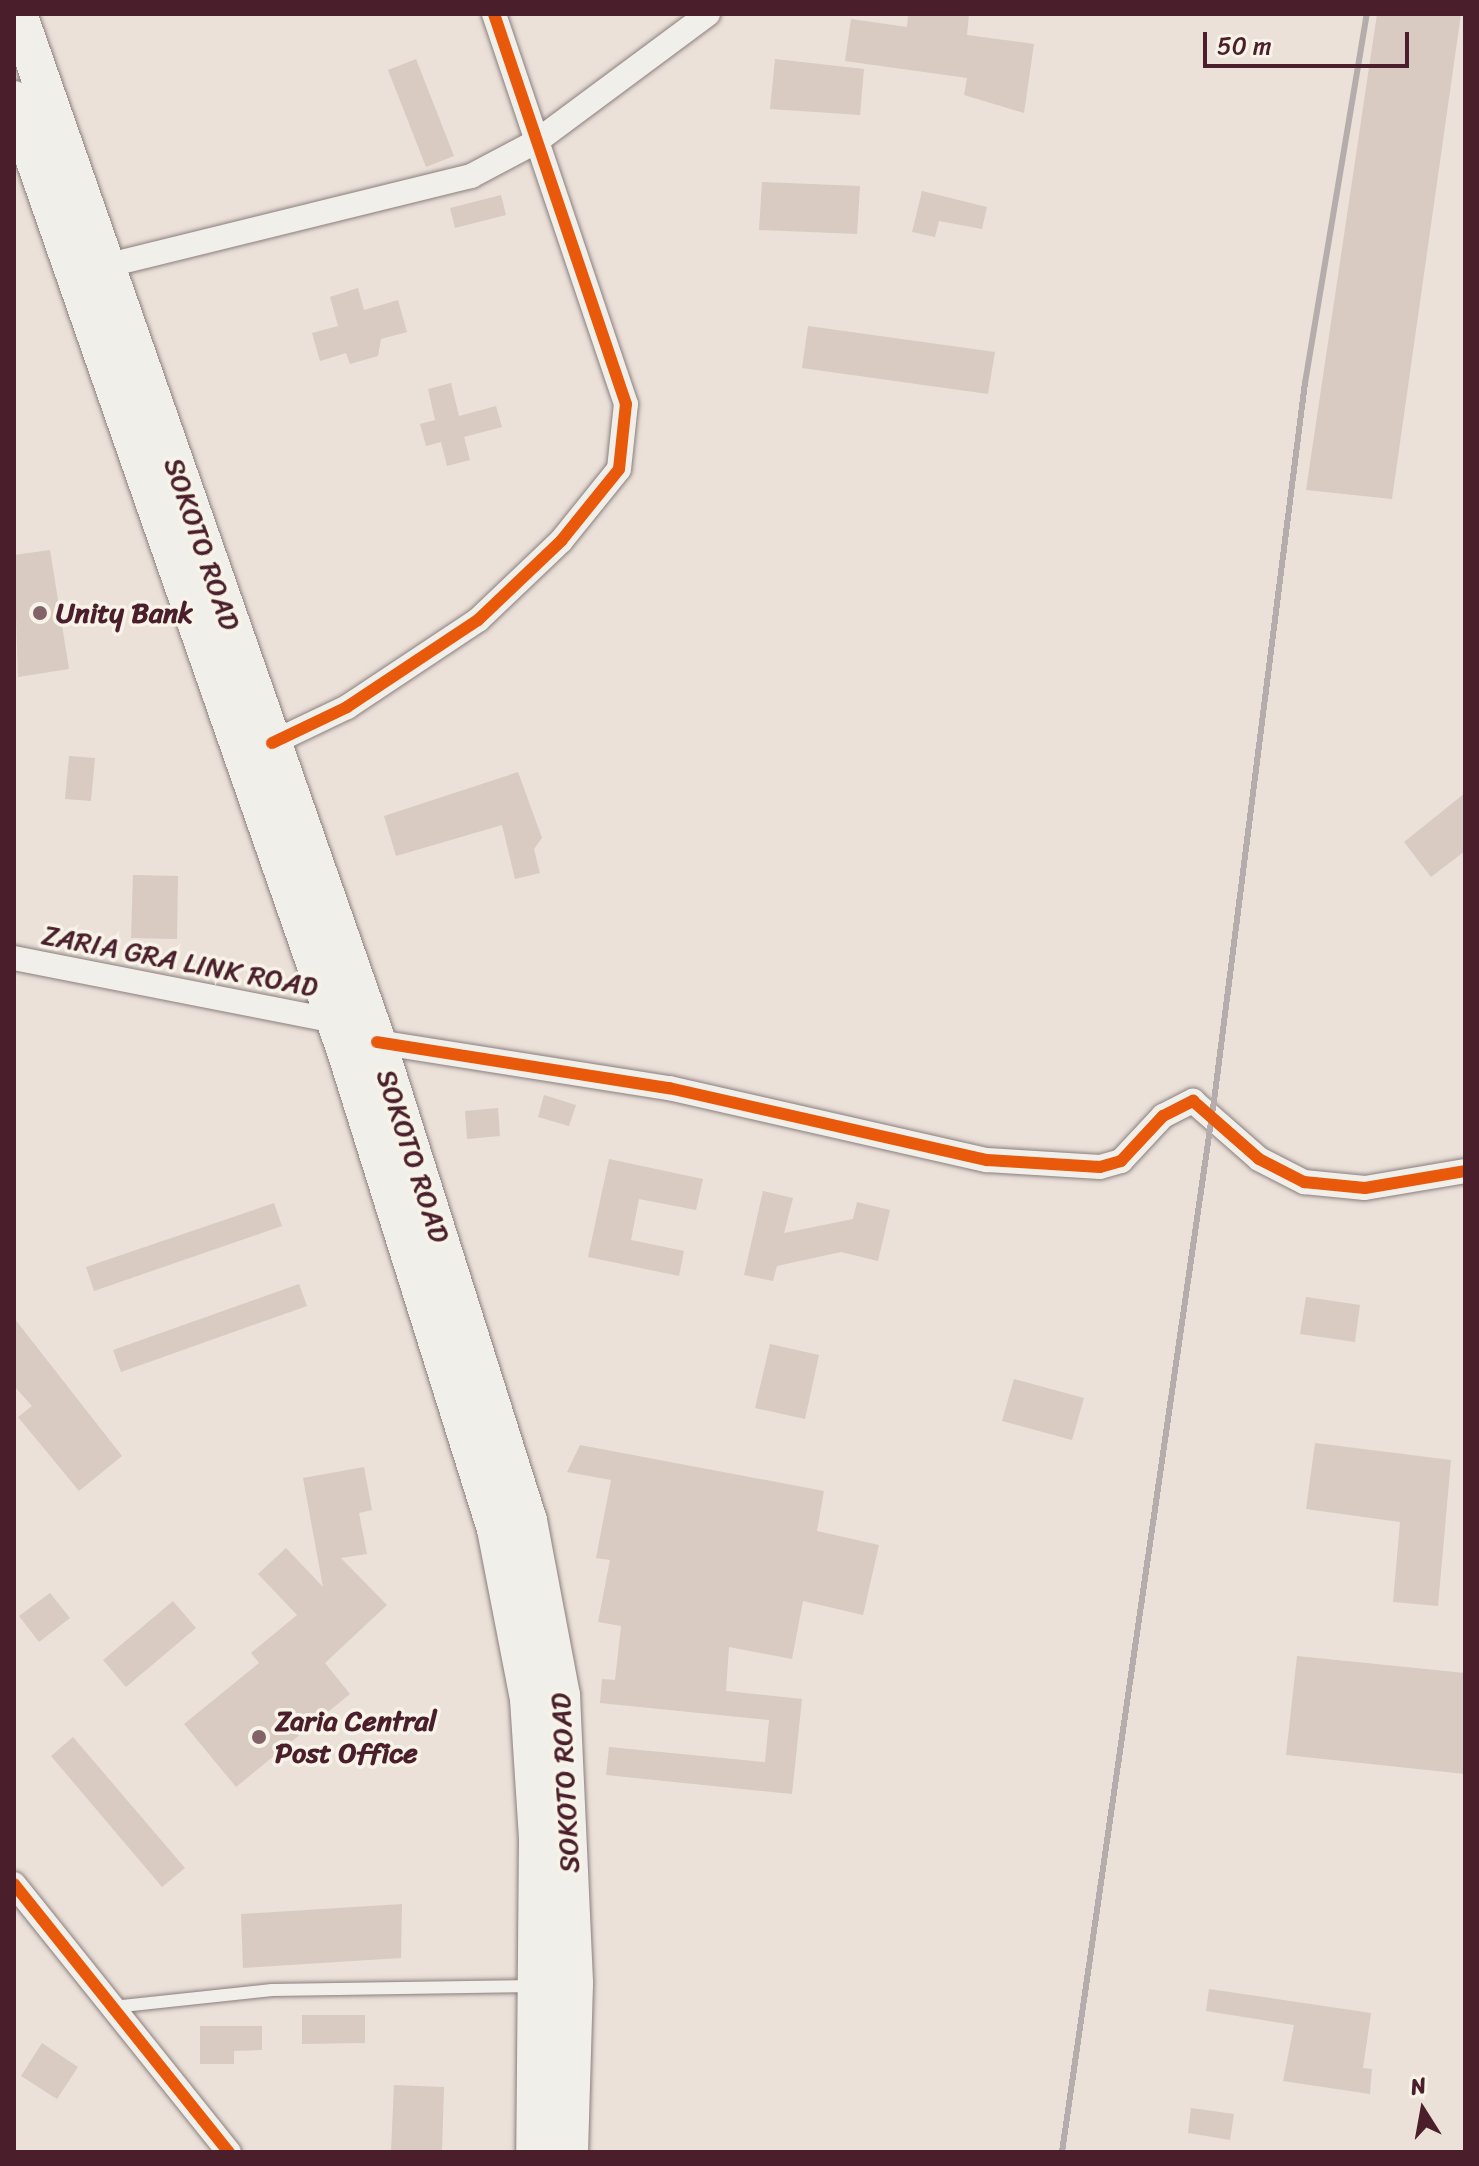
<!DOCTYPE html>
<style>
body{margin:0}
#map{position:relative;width:1479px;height:2166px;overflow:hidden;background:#ebe1d9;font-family:Sriracha,sans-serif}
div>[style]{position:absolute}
.building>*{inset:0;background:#d9cac2}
.roads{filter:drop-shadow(0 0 2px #8b7e7d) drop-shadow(0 0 2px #8b7e7d)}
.lane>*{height:12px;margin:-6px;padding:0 6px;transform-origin:6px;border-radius:6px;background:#f1efea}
.street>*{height:24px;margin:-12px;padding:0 12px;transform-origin:12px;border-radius:12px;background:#f1efea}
.primary>*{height:38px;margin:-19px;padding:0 19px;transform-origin:19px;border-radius:19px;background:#f1efea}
.rail>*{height:6px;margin:-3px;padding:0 3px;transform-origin:3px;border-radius:3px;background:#b5adab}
.cycleway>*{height:12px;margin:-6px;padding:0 6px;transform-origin:6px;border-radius:6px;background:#e8590c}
.dots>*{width:22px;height:22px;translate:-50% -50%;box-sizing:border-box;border:4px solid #f7f3e8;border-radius:50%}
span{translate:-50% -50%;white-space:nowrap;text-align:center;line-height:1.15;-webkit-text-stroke:7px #f7f3e8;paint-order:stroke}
.street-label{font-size:28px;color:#4a1f2b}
.poi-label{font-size:28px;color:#4a1f2b;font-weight:700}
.left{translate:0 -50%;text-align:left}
.frame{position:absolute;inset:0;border:16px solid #4a1f2b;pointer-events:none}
.north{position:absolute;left:1383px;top:2070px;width:80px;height:80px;-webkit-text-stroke:6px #f7f3e8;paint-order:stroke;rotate:349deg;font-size:22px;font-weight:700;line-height:32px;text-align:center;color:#4a1f2b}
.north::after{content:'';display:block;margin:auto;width:28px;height:36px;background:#4a1f2b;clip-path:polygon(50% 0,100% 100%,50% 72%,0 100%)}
.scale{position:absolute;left:1203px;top:32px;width:206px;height:36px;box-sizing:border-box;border:4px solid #4a1f2b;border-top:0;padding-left:10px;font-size:24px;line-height:28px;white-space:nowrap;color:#4a1f2b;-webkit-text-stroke:6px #f7f3e8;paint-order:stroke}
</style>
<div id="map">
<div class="building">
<i style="clip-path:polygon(908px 14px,969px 14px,967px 35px,1034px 44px,1024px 113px,964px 95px,967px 78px,845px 61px,851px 19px,907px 27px)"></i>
<i style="clip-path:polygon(1377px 14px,1461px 14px,1392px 499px,1306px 490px)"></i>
<i style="clip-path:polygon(416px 59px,454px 156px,426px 167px,388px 70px)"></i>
<i style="clip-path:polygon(775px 59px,864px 69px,860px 115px,770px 109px)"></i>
<i style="clip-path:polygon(762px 182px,860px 186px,857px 234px,759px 230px)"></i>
<i style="clip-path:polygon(922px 191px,987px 207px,982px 229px,939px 221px,935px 237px,912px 232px)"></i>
<i style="clip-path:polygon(501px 195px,506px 215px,455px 228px,450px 208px)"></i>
<i style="clip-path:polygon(358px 288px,364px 310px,398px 300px,407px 332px,381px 339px,378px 356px,350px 364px,346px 353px,320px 361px,312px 333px,338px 326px,330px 297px)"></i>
<i style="clip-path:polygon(808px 326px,995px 352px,988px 394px,802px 368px)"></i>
<i style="clip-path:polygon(451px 383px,459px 416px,496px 406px,502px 427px,464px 437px,470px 460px,447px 466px,441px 442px,426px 446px,420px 424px,435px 420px,428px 389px)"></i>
<i style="clip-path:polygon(50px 550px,69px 669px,18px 677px,14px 555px)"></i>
<i style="clip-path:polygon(69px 756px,95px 758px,91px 801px,65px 799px)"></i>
<i style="clip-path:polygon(518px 772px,542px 838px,534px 849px,540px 873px,515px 879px,502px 825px,396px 856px,384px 816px)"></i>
<i style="clip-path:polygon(1465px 793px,1465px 851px,1431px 877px,1404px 842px)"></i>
<i style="clip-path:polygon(133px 875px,178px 876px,177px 939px,131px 938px)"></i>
<i style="clip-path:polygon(544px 1095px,576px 1105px,569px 1126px,538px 1117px)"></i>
<i style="clip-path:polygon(498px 1108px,500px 1136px,467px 1139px,465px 1111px)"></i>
<i style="clip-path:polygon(609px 1159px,703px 1179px,696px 1210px,639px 1199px,631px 1240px,684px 1251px,679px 1276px,588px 1257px)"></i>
<i style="clip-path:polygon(763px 1191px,793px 1198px,784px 1233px,853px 1219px,857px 1202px,890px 1210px,878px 1261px,841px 1252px,777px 1266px,773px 1281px,744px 1275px)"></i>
<i style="clip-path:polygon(274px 1203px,282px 1226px,94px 1291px,86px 1267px)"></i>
<i style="clip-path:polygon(299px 1284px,307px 1306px,121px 1372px,113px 1350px)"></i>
<i style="clip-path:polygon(1306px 1297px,1360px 1305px,1355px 1342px,1300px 1334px)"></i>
<i style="clip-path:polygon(14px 1318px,122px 1456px,79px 1491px,18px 1417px,32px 1406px,14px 1386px)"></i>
<i style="clip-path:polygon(770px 1344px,819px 1355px,805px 1419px,755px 1408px)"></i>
<i style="clip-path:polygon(1014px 1379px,1084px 1398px,1072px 1440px,1002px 1421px)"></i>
<i style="clip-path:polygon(1315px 1443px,1451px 1460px,1438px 1606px,1393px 1602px,1400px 1522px,1306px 1509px)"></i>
<i style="clip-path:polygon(580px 1445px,824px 1491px,817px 1531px,879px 1545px,863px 1615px,803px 1601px,792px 1659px,729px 1647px,726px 1691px,802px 1699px,792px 1794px,606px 1775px,609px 1747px,765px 1762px,769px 1720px,600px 1703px,602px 1679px,615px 1680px,621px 1626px,598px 1622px,610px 1560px,596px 1558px,611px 1480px,567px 1472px)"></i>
<i style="clip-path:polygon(364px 1467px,372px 1510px,359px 1513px,367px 1554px,341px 1558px,387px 1605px,325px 1663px,350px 1694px,236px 1787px,184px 1724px,259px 1663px,251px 1653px,297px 1615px,258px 1574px,286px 1548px,323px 1587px,303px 1478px)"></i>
<i style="clip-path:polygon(50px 1593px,70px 1618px,39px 1642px,19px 1616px)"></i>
<i style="clip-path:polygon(173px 1601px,196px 1628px,126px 1687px,103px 1660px)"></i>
<i style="clip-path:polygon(1297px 1656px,1465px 1673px,1465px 1774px,1286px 1755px)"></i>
<i style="clip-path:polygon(73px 1737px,185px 1868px,162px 1887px,51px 1756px)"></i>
<i style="clip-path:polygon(402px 1904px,401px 1958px,243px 1968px,241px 1914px)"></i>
<i style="clip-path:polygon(1209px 1989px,1371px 2013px,1363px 2068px,1372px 2069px,1370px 2094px,1283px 2081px,1294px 2025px,1206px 2011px)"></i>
<i style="clip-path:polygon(302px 2015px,365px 2015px,365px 2043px,302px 2044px)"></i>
<i style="clip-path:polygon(200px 2026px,262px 2026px,262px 2050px,234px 2051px,234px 2064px,200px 2064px)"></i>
<i style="clip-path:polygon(42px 2043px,78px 2067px,57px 2099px,21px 2076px)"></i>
<i style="clip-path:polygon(394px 2085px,444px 2087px,442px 2152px,391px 2152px)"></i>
<i style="clip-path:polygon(1191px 2108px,1234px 2114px,1230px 2140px,1188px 2133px)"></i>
</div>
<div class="roads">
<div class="lane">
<i style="left:113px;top:2007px;width:160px;rotate:-6.1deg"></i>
<i style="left:272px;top:1990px;width:261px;rotate:-0.9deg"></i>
</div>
<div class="street">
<i style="left:105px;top:266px;width:377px;rotate:-13.8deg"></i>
<i style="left:471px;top:176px;width:75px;rotate:-27.9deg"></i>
<i style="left:537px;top:141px;width:213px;rotate:-36.6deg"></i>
<i style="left:272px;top:743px;width:83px;rotate:-25.6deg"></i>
<i style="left:347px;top:707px;width:157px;rotate:-33.6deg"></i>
<i style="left:478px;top:620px;width:115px;rotate:-43.6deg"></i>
<i style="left:561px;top:541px;width:92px;rotate:-51.1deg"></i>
<i style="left:619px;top:469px;width:65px;rotate:-83.9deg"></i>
<i style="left:626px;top:404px;width:412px;rotate:-108.7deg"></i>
<i style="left:14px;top:958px;width:327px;rotate:11.1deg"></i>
<i style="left:377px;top:1042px;width:296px;rotate:9deg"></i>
<i style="left:669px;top:1088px;width:326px;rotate:12.8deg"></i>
<i style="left:987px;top:1160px;width:113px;rotate:3.5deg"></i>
<i style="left:1100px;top:1167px;width:22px;rotate:-16deg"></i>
<i style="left:1121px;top:1161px;width:62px;rotate:-47deg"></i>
<i style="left:1163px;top:1116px;width:34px;rotate:-27deg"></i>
<i style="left:1193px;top:1101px;width:88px;rotate:41.3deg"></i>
<i style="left:1259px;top:1159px;width:51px;rotate:27.1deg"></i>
<i style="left:1304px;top:1182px;width:61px;rotate:5.6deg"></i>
<i style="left:1365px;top:1188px;width:101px;rotate:-9.6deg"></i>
<i style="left:14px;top:1884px;width:344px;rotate:51.3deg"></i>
</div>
<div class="primary">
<i style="left:18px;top:14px;width:1089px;rotate:70.75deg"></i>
<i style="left:377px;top:1042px;width:502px;rotate:72.5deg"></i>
<i style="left:528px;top:1521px;width:177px;rotate:79.3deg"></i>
<i style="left:561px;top:1695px;width:289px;rotate:87.4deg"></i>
<i style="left:574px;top:1984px;width:168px;rotate:91.7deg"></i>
<i style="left:14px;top:100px;width:1007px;rotate:70.76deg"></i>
<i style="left:346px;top:1051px;width:501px;rotate:72.58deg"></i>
<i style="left:496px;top:1529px;width:173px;rotate:79deg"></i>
<i style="left:529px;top:1699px;width:139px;rotate:86.3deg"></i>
<i style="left:538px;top:1838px;width:314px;rotate:90.5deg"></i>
</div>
</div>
<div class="rail">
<i style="left:1062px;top:2152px;width:1062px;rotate:-81.77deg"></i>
<i style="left:1214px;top:1101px;width:724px;rotate:-82.78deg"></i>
<i style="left:1305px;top:383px;width:374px;rotate:-80.5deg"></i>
</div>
<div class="cycleway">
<i style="left:272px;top:743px;width:83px;rotate:-25.6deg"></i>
<i style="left:347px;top:707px;width:157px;rotate:-33.6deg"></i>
<i style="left:478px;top:620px;width:115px;rotate:-43.6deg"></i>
<i style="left:561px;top:541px;width:92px;rotate:-51.1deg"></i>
<i style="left:619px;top:469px;width:65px;rotate:-83.9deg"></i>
<i style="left:626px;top:404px;width:412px;rotate:-108.7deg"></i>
<i style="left:377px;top:1042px;width:296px;rotate:9deg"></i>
<i style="left:669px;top:1088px;width:326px;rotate:12.8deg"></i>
<i style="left:987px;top:1160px;width:113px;rotate:3.5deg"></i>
<i style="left:1100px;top:1167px;width:22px;rotate:-16deg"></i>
<i style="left:1121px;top:1161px;width:62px;rotate:-47deg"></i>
<i style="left:1163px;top:1116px;width:34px;rotate:-27deg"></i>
<i style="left:1193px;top:1101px;width:88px;rotate:41.3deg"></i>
<i style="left:1259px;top:1159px;width:51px;rotate:27.1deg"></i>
<i style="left:1304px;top:1182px;width:61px;rotate:5.6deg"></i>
<i style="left:1365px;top:1188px;width:101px;rotate:-9.6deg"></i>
<i style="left:14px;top:1884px;width:344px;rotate:51.3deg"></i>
</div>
<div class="dots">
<i style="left:40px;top:613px;background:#826368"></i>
<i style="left:259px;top:1737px;background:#826368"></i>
</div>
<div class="street-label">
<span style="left:202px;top:544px;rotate:71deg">SOKOTO ROAD</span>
<span style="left:180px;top:961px;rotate:11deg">ZARIA GRA LINK ROAD</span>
<span style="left:413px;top:1156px;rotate:72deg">SOKOTO ROAD</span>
<span style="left:565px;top:1783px;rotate:-93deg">SOKOTO ROAD</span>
</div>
<div class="poi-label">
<span class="left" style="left:56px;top:613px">Unity Bank</span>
<span class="left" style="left:275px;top:1737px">Zaria Central<br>Post Office</span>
</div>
<div class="frame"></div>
<div class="north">N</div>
<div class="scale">50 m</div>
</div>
